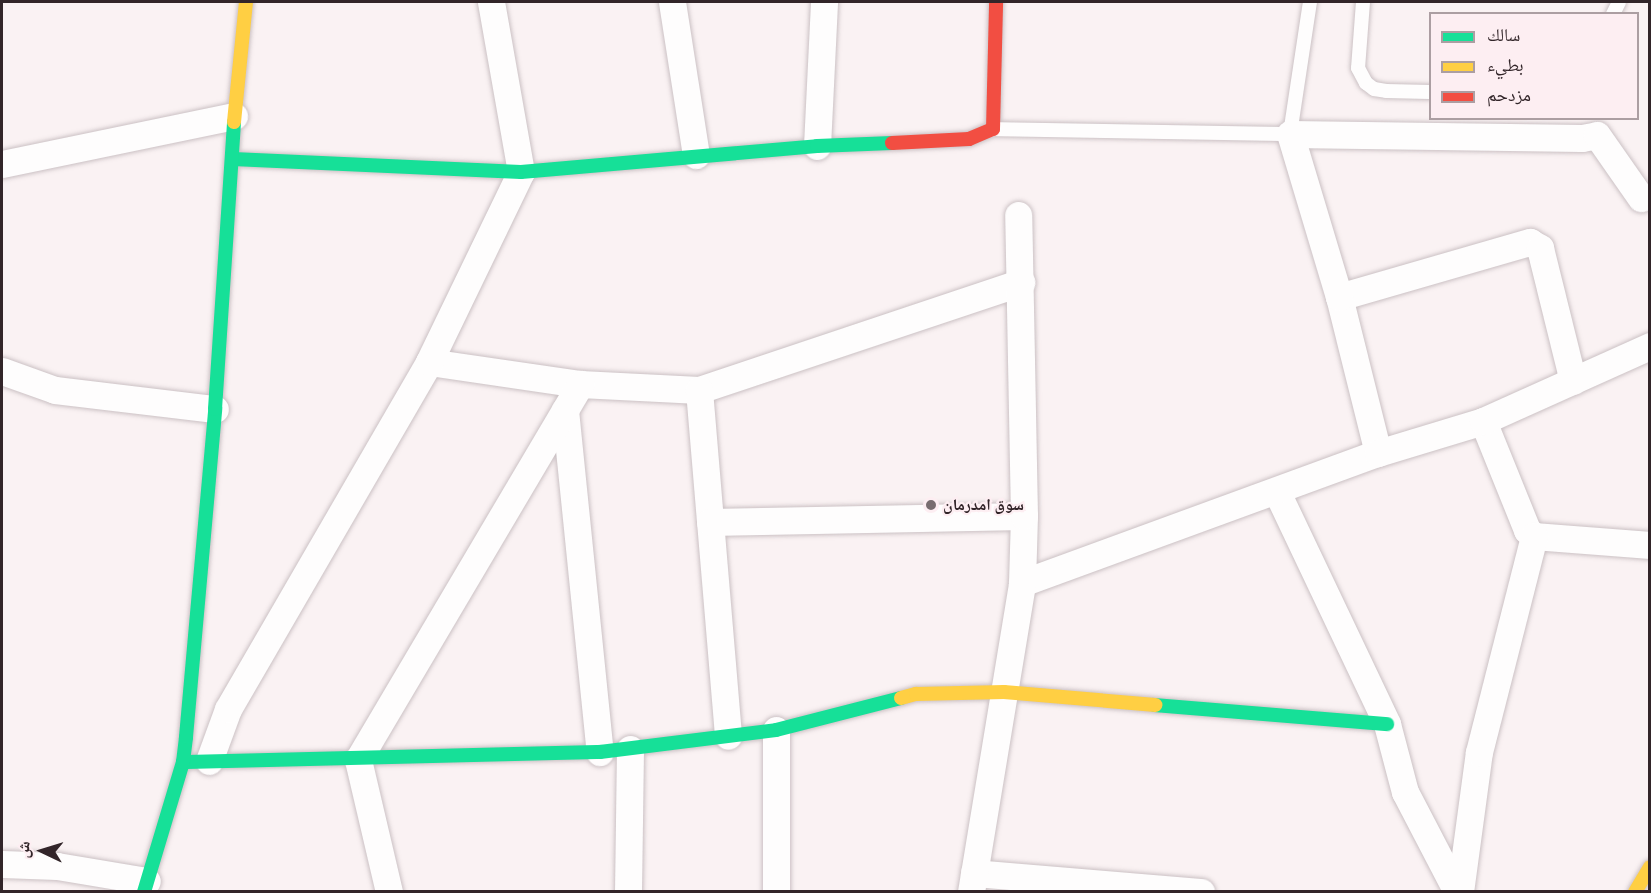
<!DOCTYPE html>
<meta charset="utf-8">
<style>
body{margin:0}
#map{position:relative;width:1651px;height:893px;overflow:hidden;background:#faf2f3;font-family:Raleway,"Noto Naskh Arabic",sans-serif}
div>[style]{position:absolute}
.roads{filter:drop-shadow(0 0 2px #cbc1c4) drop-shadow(0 0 2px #cbc1c4)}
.lane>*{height:14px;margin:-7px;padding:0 7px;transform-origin:7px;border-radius:7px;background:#fefdfd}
.street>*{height:27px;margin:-13.5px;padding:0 13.5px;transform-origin:13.5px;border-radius:13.5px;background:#fefdfd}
.fast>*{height:14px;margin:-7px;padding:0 7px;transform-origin:7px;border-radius:7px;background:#16e098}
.slow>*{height:14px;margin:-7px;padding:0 7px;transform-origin:7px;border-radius:7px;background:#ffcf43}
.jam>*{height:14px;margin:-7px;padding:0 7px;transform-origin:7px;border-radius:7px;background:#f24e42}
.dots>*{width:16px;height:16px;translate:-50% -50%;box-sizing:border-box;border:3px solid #fdeef2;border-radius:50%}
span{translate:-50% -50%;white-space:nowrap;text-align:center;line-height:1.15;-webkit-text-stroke:4.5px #fdeef2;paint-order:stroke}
.poi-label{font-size:16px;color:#322529;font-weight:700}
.left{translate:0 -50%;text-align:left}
.frame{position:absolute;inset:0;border:3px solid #322529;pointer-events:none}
.legend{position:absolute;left:1429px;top:12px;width:210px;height:108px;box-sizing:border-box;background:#fdeef2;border:2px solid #ac9ea2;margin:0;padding:8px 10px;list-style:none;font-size:18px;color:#322529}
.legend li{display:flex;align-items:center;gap:12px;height:30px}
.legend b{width:30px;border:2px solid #ac9ea2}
.north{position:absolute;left:12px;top:821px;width:60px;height:60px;-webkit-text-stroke:4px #fdeef2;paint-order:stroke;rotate:274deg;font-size:16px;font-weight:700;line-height:24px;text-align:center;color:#322529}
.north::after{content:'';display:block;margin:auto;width:21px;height:27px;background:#322529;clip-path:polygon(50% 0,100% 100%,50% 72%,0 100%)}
</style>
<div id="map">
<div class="roads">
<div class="lane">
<i style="left:1363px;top:2px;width:66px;rotate:94.3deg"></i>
<i style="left:1358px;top:68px;width:17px;rotate:62deg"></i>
<i style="left:1366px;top:83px;width:10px;rotate:37deg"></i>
<i style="left:1374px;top:89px;width:12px;rotate:9deg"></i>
<i style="left:1386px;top:91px;width:44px;rotate:1.3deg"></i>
<i style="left:1613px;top:14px;width:13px;rotate:-63deg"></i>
<i style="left:993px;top:129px;width:297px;rotate:1deg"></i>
<i style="left:1290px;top:134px;width:134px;rotate:-81.4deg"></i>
</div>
<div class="street">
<i style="left:672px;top:2px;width:155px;rotate:81.1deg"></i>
<i style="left:817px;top:146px;width:144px;rotate:-87.2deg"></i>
<i style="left:2px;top:164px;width:237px;rotate:-11.7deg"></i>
<i style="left:1339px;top:297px;width:199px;rotate:-16.1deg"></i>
<i style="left:1530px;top:242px;width:12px;rotate:31deg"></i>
<i style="left:1540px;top:248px;width:137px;rotate:76.1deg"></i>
<i style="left:429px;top:362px;width:153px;rotate:8.3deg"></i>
<i style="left:580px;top:384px;width:119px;rotate:2.9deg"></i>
<i style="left:699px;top:390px;width:340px;rotate:-18.5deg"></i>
<i style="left:2px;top:371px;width:56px;rotate:19.7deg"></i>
<i style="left:55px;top:390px;width:161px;rotate:6.8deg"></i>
<i style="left:699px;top:390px;width:347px;rotate:85.2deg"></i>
<i style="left:565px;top:410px;width:344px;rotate:84.2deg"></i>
<i style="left:1483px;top:421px;width:118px;rotate:68deg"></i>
<i style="left:1527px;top:530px;width:9px;rotate:41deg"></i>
<i style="left:1534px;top:536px;width:116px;rotate:4.4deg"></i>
<i style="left:1378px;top:453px;width:161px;rotate:-104deg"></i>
<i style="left:1339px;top:297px;width:170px;rotate:-106.7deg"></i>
<i style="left:1290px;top:134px;width:292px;rotate:0.8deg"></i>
<i style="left:1582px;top:138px;width:15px;rotate:-11deg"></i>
<i style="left:1597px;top:135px;width:77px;rotate:55.1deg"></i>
<i style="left:1277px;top:492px;width:257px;rotate:64.6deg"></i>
<i style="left:1387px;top:724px;width:70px;rotate:75.2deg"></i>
<i style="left:1405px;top:792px;width:113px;rotate:62.5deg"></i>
<i style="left:710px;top:522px;width:314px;rotate:-1.1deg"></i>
<i style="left:1022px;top:583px;width:379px;rotate:-20.1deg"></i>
<i style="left:1378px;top:453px;width:110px;rotate:-16.9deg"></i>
<i style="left:1483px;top:421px;width:183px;rotate:-24.2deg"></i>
<i style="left:776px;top:730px;width:162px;rotate:90deg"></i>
<i style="left:209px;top:761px;width:55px;rotate:-69.9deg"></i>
<i style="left:228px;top:709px;width:401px;rotate:-59.9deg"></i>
<i style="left:429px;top:362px;width:211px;rotate:-64.2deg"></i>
<i style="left:521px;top:172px;width:173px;rotate:-100deg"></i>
<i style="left:2px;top:864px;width:55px;rotate:2.1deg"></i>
<i style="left:57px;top:866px;width:91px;rotate:9.5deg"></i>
<i style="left:974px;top:873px;width:228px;rotate:4.8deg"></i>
<i style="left:389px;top:892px;width:136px;rotate:-103.2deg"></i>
<i style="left:358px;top:760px;width:437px;rotate:-59.4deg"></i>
<i style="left:628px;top:892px;width:143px;rotate:-89.2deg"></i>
<i style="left:971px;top:892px;width:313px;rotate:-80.6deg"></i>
<i style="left:1022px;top:583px;width:67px;rotate:-88.3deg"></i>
<i style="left:1024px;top:516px;width:301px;rotate:-91.1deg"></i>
<i style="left:1460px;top:892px;width:141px;rotate:-82.3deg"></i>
<i style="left:1479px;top:752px;width:223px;rotate:-75.7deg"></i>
</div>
<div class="fast">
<i style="left:233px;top:159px;width:288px;rotate:2.6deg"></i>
<i style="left:521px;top:172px;width:297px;rotate:-5deg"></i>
<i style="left:817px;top:146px;width:75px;rotate:-2.3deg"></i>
<i style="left:1155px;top:705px;width:233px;rotate:4.7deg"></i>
<i style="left:183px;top:762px;width:417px;rotate:-1.4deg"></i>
<i style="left:600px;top:752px;width:177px;rotate:-7.1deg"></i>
<i style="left:776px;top:730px;width:129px;rotate:-14.4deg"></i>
<i style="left:144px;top:892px;width:136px;rotate:-73.3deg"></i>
<i style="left:183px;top:762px;width:25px;rotate:-83deg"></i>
<i style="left:186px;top:737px;width:329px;rotate:-84.9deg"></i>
<i style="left:215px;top:409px;width:288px;rotate:-86.2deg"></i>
</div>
<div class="slow">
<i style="left:234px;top:122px;width:121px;rotate:-84.3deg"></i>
<i style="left:901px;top:698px;width:16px;rotate:-15deg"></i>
<i style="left:916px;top:694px;width:88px;rotate:-1.3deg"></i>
<i style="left:1004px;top:692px;width:152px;rotate:4.9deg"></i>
<i style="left:1635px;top:892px;width:29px;rotate:-59deg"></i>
</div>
<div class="jam">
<i style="left:892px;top:143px;width:77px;rotate:-3deg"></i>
<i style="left:969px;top:139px;width:26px;rotate:-23deg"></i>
<i style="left:993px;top:129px;width:127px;rotate:-88.6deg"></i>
</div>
</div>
<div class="dots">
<i style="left:931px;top:505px;background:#786d70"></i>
</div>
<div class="poi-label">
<span class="left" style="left:943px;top:505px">سوق امدرمان</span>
</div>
<div class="frame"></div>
<ul class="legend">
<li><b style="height:8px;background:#16e098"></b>سالك</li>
<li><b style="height:8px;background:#ffcf43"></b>بطيء</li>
<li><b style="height:8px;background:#f24e42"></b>مزدحم</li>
</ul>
<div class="north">ش</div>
</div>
